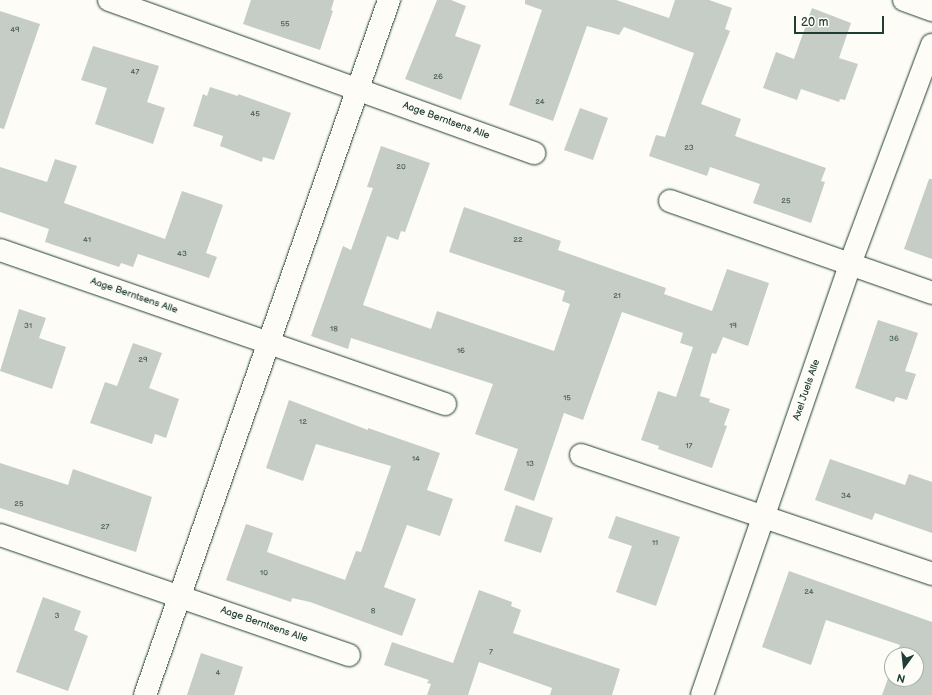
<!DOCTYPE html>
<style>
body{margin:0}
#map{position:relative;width:932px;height:695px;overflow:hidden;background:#fdfcf7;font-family:"Balsamiq Sans",sans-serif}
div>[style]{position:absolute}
.building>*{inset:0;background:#c6cdc7}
.roads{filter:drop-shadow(0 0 1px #1f3d34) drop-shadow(0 0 1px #1f3d34)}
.minor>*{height:22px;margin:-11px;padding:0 11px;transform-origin:11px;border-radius:11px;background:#fdfcf7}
span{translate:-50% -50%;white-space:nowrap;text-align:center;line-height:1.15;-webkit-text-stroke:3px #fdfcf7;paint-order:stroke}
.number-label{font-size:8px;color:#496159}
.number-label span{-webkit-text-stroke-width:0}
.street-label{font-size:10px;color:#1f3d34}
.north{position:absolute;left:884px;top:647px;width:40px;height:40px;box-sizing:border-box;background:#fdfcf7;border:1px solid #a4b0a9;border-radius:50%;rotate:195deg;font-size:11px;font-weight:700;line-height:16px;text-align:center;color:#1f3d34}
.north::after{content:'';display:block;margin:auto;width:14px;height:18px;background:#1f3d34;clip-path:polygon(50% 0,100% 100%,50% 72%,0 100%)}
.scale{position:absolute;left:794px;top:16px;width:90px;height:18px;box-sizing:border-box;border:2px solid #1f3d34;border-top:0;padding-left:5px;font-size:12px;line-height:14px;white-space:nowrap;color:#1f3d34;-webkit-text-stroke:3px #fdfcf7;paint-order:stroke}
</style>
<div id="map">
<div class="building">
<i style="clip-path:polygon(251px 0,334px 0,331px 10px,333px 11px,320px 50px,243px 24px)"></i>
<i style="clip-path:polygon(437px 0,451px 0,466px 6px,455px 36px,481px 45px,461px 100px,405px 79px)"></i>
<i style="clip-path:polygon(525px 0,616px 0,669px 18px,675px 0,709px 0,732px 8px,725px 29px,730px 31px,701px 104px,741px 119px,735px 136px,826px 168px,821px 181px,825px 182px,811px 223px,753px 203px,760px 184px,710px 167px,707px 176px,649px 156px,656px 135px,665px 137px,694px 53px,624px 27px,619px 35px,587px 26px,553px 121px,509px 105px,542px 10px,525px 4px)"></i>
<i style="clip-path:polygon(812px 8px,851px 23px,839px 58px,858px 64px,845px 100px,840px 99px,839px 102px,801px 89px,797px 100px,763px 88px,776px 52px,794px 59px)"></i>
<i style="clip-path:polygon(0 11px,40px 24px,4px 129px,0 128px)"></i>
<i style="clip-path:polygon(93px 46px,159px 66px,147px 102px,165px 108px,153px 144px,95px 124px,107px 88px,81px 80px)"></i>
<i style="clip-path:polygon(210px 87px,238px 96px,238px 94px,291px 113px,274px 160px,263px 157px,262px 162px,220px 146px,223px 136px,193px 126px,203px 94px,207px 96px)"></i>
<i style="clip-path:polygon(580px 108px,608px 118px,593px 160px,564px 150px)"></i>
<i style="clip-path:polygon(381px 146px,430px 163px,405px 232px,401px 231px,398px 240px,387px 236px,363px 305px,431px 329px,437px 311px,554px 351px,570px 304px,562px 301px,565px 291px,449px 252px,464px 207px,561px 241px,558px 250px,666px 288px,664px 294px,712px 311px,727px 269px,769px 283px,748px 346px,723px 337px,716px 354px,712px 353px,700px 396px,710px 399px,709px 402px,730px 409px,724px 425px,727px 426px,712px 468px,658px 449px,659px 446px,641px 440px,658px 391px,676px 397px,693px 347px,680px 343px,683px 333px,622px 312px,583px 420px,564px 413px,534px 501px,504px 490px,518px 449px,475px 434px,493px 384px,351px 338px,348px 349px,311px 336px,343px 246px,351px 250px,373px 188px,367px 187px)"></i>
<i style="clip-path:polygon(55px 159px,77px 166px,64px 203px,165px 239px,182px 191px,223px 205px,206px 253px,217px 257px,209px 278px,138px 254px,133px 267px,121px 263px,119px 267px,45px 242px,49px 229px,0 212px,0 167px,47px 182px)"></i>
<i style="clip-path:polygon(929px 179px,932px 179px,932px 259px,904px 249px)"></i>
<i style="clip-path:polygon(19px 309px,46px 318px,39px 338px,66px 347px,52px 389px,0 371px)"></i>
<i style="clip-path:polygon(878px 320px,918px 333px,905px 371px,916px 374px,907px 400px,896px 397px,894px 402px,855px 388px)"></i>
<i style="clip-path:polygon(133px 343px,162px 353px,149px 388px,179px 399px,166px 438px,155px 434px,152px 444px,90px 423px,105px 382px,117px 386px)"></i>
<i style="clip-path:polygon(289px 400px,368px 430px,368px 428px,440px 453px,427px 490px,453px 499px,440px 536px,407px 525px,384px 587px,416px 599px,402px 636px,310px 602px,292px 598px,291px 602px,226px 580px,246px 524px,273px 533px,267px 552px,345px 580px,356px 551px,361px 552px,391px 466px,316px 444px,303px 481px,266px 468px)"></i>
<i style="clip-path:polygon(830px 459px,905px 485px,909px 474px,932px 482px,932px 533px,875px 513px,872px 520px,815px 500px)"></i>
<i style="clip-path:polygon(0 463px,68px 485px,73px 469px,152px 497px,136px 552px,0 508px)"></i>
<i style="clip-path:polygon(516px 505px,553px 518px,541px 553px,504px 541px)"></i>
<i style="clip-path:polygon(616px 516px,680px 537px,656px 606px,616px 592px,632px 546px,608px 538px)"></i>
<i style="clip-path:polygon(789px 571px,932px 622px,932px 695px,882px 695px,892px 667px,892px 679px,916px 679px,916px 655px,896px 655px,900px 645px,826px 620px,811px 665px,762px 647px)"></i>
<i style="clip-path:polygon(479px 590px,512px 602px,511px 606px,521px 610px,513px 633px,620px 669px,612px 695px,550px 695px,552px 688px,479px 662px,468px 695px,427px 695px,431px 684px,427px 683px,429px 680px,384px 665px,392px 642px,453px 663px)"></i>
<i style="clip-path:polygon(43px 597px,81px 611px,74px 630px,88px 636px,68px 691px,16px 672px)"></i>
<i style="clip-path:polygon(201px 653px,243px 667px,234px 695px,187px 695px)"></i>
</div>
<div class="roads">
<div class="minor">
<i style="left:109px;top:0;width:452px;rotate:19.8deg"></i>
<i style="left:904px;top:0;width:30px;rotate:20deg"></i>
<i style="left:670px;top:201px;width:278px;rotate:19.3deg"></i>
<i style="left:0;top:250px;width:471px;rotate:19.1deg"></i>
<i style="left:581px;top:455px;width:371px;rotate:18.7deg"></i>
<i style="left:0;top:535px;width:369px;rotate:19deg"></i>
<i style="left:145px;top:695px;width:737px;rotate:-70.65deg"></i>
<i style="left:702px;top:695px;width:456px;rotate:-71deg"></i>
<i style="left:850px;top:264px;width:234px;rotate:-69.5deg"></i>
</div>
</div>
<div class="number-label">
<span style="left:285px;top:24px">55</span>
<span style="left:15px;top:30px">49</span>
<span style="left:135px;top:72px">47</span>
<span style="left:438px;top:77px">26</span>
<span style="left:540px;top:102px">24</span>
<span style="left:255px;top:114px">45</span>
<span style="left:689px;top:148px">23</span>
<span style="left:401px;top:167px">20</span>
<span style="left:786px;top:201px">25</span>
<span style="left:87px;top:240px">41</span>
<span style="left:518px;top:240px">22</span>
<span style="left:182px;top:254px">43</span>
<span style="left:617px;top:296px">21</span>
<span style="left:28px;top:326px">31</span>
<span style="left:733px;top:326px">19</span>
<span style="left:334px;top:329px">18</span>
<span style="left:894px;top:339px">36</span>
<span style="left:461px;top:351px">16</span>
<span style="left:143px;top:360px">29</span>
<span style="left:567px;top:398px">15</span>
<span style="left:303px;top:422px">12</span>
<span style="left:689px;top:446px">17</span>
<span style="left:416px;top:459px">14</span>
<span style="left:530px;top:464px">13</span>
<span style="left:846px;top:496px">34</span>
<span style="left:19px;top:504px">25</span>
<span style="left:105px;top:527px">27</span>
<span style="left:655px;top:543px">11</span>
<span style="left:264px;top:573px">10</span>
<span style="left:809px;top:592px">24</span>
<span style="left:373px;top:611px">8</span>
<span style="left:57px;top:616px">3</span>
<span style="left:491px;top:652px">7</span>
<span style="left:218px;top:673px">4</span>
</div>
<div class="street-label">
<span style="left:446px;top:121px;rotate:20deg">Aage Berntsens Alle</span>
<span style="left:134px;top:296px;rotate:19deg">Aage Berntsens Alle</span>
<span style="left:807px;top:390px;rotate:-71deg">Axel Juels Alle</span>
<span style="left:264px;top:625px;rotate:19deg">Aage Berntsens Alle</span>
</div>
<div class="north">N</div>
<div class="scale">20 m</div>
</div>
